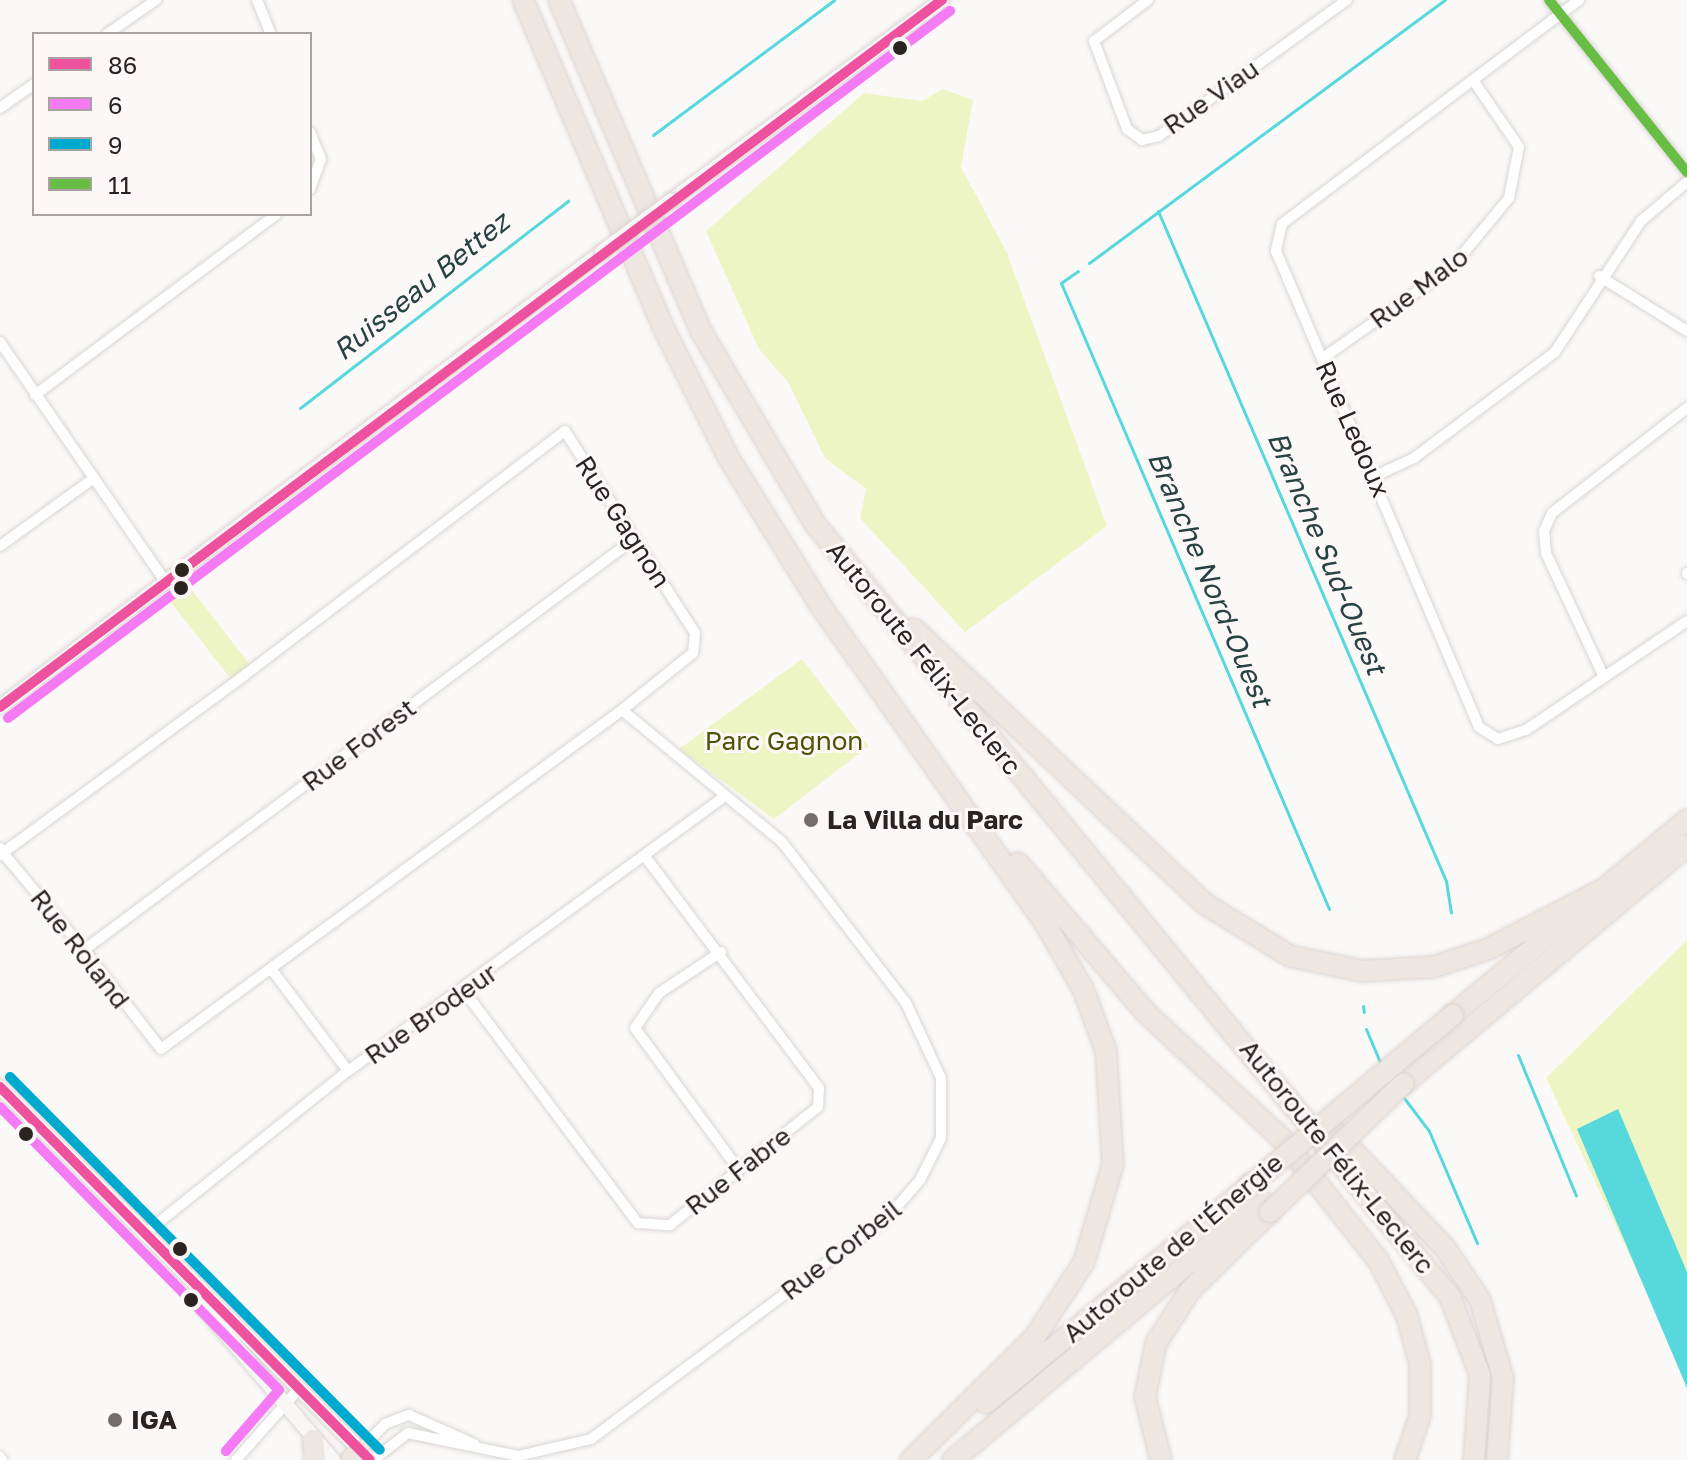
<!DOCTYPE html>
<meta charset="utf-8">
<style>
body{margin:0}
#map{position:relative;width:1687px;height:1460px;overflow:hidden;background:#fbf9f8;font-family:"Golos Text",sans-serif}
div>[style]{position:absolute}
.green>*{inset:0;background:#eef5c5}
.water>*{inset:0;background:#57d8dd}
.stream>*{height:3px;margin:-1.5px;padding:0 1.5px;transform-origin:1.5px;border-radius:1.5px;background:#57d8dd}
.roads{filter:drop-shadow(0 0 2px #dad5d3) drop-shadow(0 0 2px #dad5d3)}
.street>*{height:10px;margin:-5px;padding:0 5px;transform-origin:5px;border-radius:5px;background:#fefefe}
.secondary>*{height:14px;margin:-7px;padding:0 7px;transform-origin:7px;border-radius:7px;background:#f9f7f5}
.highway>*{height:20px;margin:-10px;padding:0 10px;transform-origin:10px;border-radius:10px;background:#eee6e0}
.bridges{filter:drop-shadow(0 0 2px #dad5d3) drop-shadow(0 0 2px #dad5d3)}
.secondary-bridge>*{height:14px;margin:-7px;padding:0 7px;transform-origin:7px;border-radius:7px;background:#f9f7f5}
.highway-bridge>*{height:20px;margin:-10px;padding:0 10px;transform-origin:10px;border-radius:10px;background:#eee6e0}
.bus-1>*{height:10px;margin:-5px;padding:0 5px;transform-origin:5px;border-radius:5px;background:#ef529d}
.bus-2>*{height:10px;margin:-5px;padding:0 5px;transform-origin:5px;border-radius:5px;background:#f47bf4}
.bus-3>*{height:10px;margin:-5px;padding:0 5px;transform-origin:5px;border-radius:5px;background:#00a9ce}
.bus-4>*{height:10px;margin:-5px;padding:0 5px;transform-origin:5px;border-radius:5px;background:#68bd45}
.dots>*{width:22px;height:22px;translate:-50% -50%;box-sizing:border-box;border:4px solid #fcf8f7;border-radius:50%}
span{translate:-50% -50%;white-space:nowrap;text-align:center;line-height:1.15;-webkit-text-stroke:6px #fcf8f7;paint-order:stroke}
.street-label{font-size:26px;color:#2a2320}
.park-label{font-size:26px;color:#4b5303}
.poi-label{font-size:26px;color:#2a2320;font-weight:700}
.left{translate:0 -50%;text-align:left}
.water-label{font-size:28px;color:#284243;font-style:italic}
.legend{position:absolute;left:32px;top:32px;width:280px;height:184px;box-sizing:border-box;background:#fcf8f7;border:2px solid #a8a3a1;margin:0;padding:10px 14px;list-style:none;font-size:24px;color:#2a2320}
.legend li{display:flex;align-items:center;gap:16px;height:40px}
.legend b{width:40px;border:2px solid #a8a3a1}
</style>
<div id="map">
<div class="green">
<i style="clip-path:polygon(943px 89px,973px 100px,961px 167px,1007px 253px,1107px 526px,965px 632px,860px 518px,866px 489px,825px 458px,788px 382px,759px 349px,706px 231px,864px 93px,922px 101px)"></i>
<i style="clip-path:polygon(185px 581px,250px 665px,231px 679px,165px 595px)"></i>
<i style="clip-path:polygon(802px 659px,869px 746px,774px 819px,679px 749px)"></i>
<i style="clip-path:polygon(1687px 940px,1687px 1377px,1546px 1078px)"></i>
</div>
<div class="water">
<i style="clip-path:polygon(1618px 1109px,1687px 1272px,1687px 1388px,1577px 1129px)"></i>
</div>
<div class="stream">
<i style="left:653px;top:135px;width:226px;rotate:-36.7deg"></i>
<i style="left:1158px;top:211px;width:729px;rotate:66.74deg"></i>
<i style="left:1446px;top:881px;width:32px;rotate:81deg"></i>
<i style="left:1089px;top:263px;width:443px;rotate:-36.5deg"></i>
<i style="left:1078px;top:271px;width:21px;rotate:145deg"></i>
<i style="left:1061px;top:283px;width:681px;rotate:66.82deg"></i>
<i style="left:300px;top:408px;width:339px;rotate:-37.7deg"></i>
<i style="left:1363px;top:1006px;width:6px;rotate:81deg"></i>
<i style="left:1366px;top:1029px;width:39px;rotate:67deg"></i>
<i style="left:1518px;top:1055px;width:152px;rotate:67.6deg"></i>
<i style="left:1401px;top:1094px;width:46px;rotate:52.9deg"></i>
<i style="left:1429px;top:1131px;width:122px;rotate:66.8deg"></i>
</div>
<div class="roads">
<div class="street">
<i style="left:257px;top:0;width:37px;rotate:68deg"></i>
<i style="left:1148px;top:0;width:68px;rotate:142.8deg"></i>
<i style="left:1094px;top:41px;width:94px;rotate:69.4deg"></i>
<i style="left:1127px;top:129px;width:19px;rotate:36deg"></i>
<i style="left:1142px;top:140px;width:17px;rotate:-13deg"></i>
<i style="left:1159px;top:136px;width:232px;rotate:-35.9deg"></i>
<i style="left:1549px;top:0;width:221px;rotate:51.3deg"></i>
<i style="left:1579px;top:0;width:372px;rotate:143deg"></i>
<i style="left:1282px;top:224px;width:28px;rotate:103deg"></i>
<i style="left:1276px;top:251px;width:517px;rotate:66.9deg"></i>
<i style="left:1479px;top:727px;width:22px;rotate:32deg"></i>
<i style="left:1498px;top:739px;width:29px;rotate:-18deg"></i>
<i style="left:1526px;top:730px;width:194px;rotate:-34.1deg"></i>
<i style="left:107px;top:34px;width:60px;rotate:-34.8deg"></i>
<i style="left:0;top:108px;width:42px;rotate:-35.2deg"></i>
<i style="left:310px;top:132px;width:29px;rotate:68deg"></i>
<i style="left:321px;top:159px;width:32px;rotate:110deg"></i>
<i style="left:1599px;top:276px;width:104px;rotate:32deg"></i>
<i style="left:0;top:342px;width:290px;rotate:55.4deg"></i>
<i style="left:1323px;top:358px;width:158px;rotate:-35.2deg"></i>
<i style="left:1452px;top:267px;width:89px;rotate:-50.4deg"></i>
<i style="left:1509px;top:198px;width:52px;rotate:-78.9deg"></i>
<i style="left:1519px;top:147px;width:81px;rotate:-124.5deg"></i>
<i style="left:35px;top:395px;width:302px;rotate:-36.8deg"></i>
<i style="left:1375px;top:476px;width:43px;rotate:-24.8deg"></i>
<i style="left:1414px;top:458px;width:176px;rotate:-36.9deg"></i>
<i style="left:1555px;top:352px;width:157px;rotate:-56.7deg"></i>
<i style="left:1641px;top:221px;width:60px;rotate:-40.3deg"></i>
<i style="left:0;top:546px;width:116px;rotate:-35.9deg"></i>
<i style="left:1687px;top:573px;width:1px;rotate:90deg"></i>
<i style="left:1604px;top:677px;width:137px;rotate:-115.1deg"></i>
<i style="left:1546px;top:553px;width:22px;rotate:-95deg"></i>
<i style="left:1544px;top:531px;width:20px;rotate:-66deg"></i>
<i style="left:1552px;top:513px;width:171px;rotate:-37.9deg"></i>
<i style="left:0;top:848px;width:6px;rotate:59deg"></i>
<i style="left:3px;top:853px;width:126px;rotate:50.1deg"></i>
<i style="left:84px;top:950px;width:125px;rotate:52.1deg"></i>
<i style="left:161px;top:1049px;width:572px;rotate:-36.33deg"></i>
<i style="left:622px;top:710px;width:91px;rotate:-38.8deg"></i>
<i style="left:693px;top:653px;width:20px;rotate:-84deg"></i>
<i style="left:695px;top:633px;width:240px;rotate:-122.8deg"></i>
<i style="left:565px;top:431px;width:402px;rotate:142.7deg"></i>
<i style="left:245px;top:675px;width:300px;rotate:143.7deg"></i>
<i style="left:3px;top:853px;width:4px;rotate:146deg"></i>
<i style="left:84px;top:950px;width:687px;rotate:-36.77deg"></i>
<i style="left:721px;top:952px;width:74px;rotate:146.5deg"></i>
<i style="left:659px;top:993px;width:42px;rotate:124.4deg"></i>
<i style="left:635px;top:1028px;width:176px;rotate:53.8deg"></i>
<i style="left:272px;top:970px;width:126px;rotate:53deg"></i>
<i style="left:465px;top:992px;width:289px;rotate:53.2deg"></i>
<i style="left:638px;top:1223px;width:32px;rotate:4deg"></i>
<i style="left:670px;top:1225px;width:189px;rotate:-38.6deg"></i>
<i style="left:818px;top:1107px;width:19px;rotate:-87deg"></i>
<i style="left:819px;top:1088px;width:288px;rotate:-126.9deg"></i>
<i style="left:143px;top:1235px;width:263px;rotate:-38.7deg"></i>
<i style="left:348px;top:1071px;width:464px;rotate:-36.1deg"></i>
<i style="left:360px;top:1450px;width:36px;rotate:-46deg"></i>
<i style="left:385px;top:1424px;width:26px;rotate:-21deg"></i>
<i style="left:409px;top:1415px;width:71px;rotate:24deg"></i>
<i style="left:0;top:1457px;width:4px;rotate:56deg"></i>
<i style="left:236px;top:1460px;width:94px;rotate:-48.5deg"></i>
<i style="left:373px;top:1460px;width:44px;rotate:-37.6deg"></i>
<i style="left:408px;top:1433px;width:112px;rotate:11.8deg"></i>
<i style="left:518px;top:1456px;width:75px;rotate:-13.1deg"></i>
<i style="left:591px;top:1439px;width:371px;rotate:-36.8deg"></i>
<i style="left:888px;top:1217px;width:49px;rotate:-49.1deg"></i>
<i style="left:920px;top:1180px;width:47px;rotate:-63.4deg"></i>
<i style="left:941px;top:1138px;width:60px;rotate:-90deg"></i>
<i style="left:941px;top:1078px;width:83px;rotate:-115deg"></i>
<i style="left:906px;top:1003px;width:203px;rotate:-127.6deg"></i>
<i style="left:782px;top:842px;width:207px;rotate:-140.5deg"></i>
</div>
<div class="secondary">
<i style="left:672px;top:200px;width:336px;rotate:-36.5deg"></i>
<i style="left:0;top:707px;width:755px;rotate:-37.08deg"></i>
<i style="left:0;top:1087px;width:525px;rotate:45.23deg"></i>
<i style="left:201px;top:1305px;width:204px;rotate:49.6deg"></i>
</div>
<div class="highway">
<i style="left:523px;top:0;width:356px;rotate:66.8deg"></i>
<i style="left:663px;top:327px;width:145px;rotate:63.4deg"></i>
<i style="left:728px;top:457px;width:178px;rotate:58.1deg"></i>
<i style="left:822px;top:608px;width:386px;rotate:54.7deg"></i>
<i style="left:1045px;top:923px;width:76px;rotate:60.1deg"></i>
<i style="left:1083px;top:989px;width:66px;rotate:69.6deg"></i>
<i style="left:1106px;top:1051px;width:113px;rotate:86.5deg"></i>
<i style="left:1113px;top:1164px;width:102px;rotate:106.5deg"></i>
<i style="left:1084px;top:1262px;width:90px;rotate:123.2deg"></i>
<i style="left:1035px;top:1337px;width:175px;rotate:135.2deg"></i>
<i style="left:559px;top:0;width:362px;rotate:66.8deg"></i>
<i style="left:702px;top:333px;width:222px;rotate:59.4deg"></i>
<i style="left:815px;top:524px;width:1000px;rotate:50.6deg"></i>
<i style="left:1450px;top:1297px;width:84px;rotate:69deg"></i>
<i style="left:1480px;top:1375px;width:85px;rotate:94deg"></i>
<i style="left:914px;top:629px;width:400px;rotate:43.4deg"></i>
<i style="left:1205px;top:904px;width:100px;rotate:31.5deg"></i>
<i style="left:1290px;top:956px;width:74px;rotate:11.8deg"></i>
<i style="left:1362px;top:971px;width:71px;rotate:-3.2deg"></i>
<i style="left:1433px;top:967px;width:58px;rotate:-18.1deg"></i>
<i style="left:1488px;top:949px;width:133px;rotate:-27.3deg"></i>
<i style="left:1018px;top:863px;width:197px;rotate:49.5deg"></i>
<i style="left:1146px;top:1013px;width:185px;rotate:42.8deg"></i>
<i style="left:1282px;top:1139px;width:154px;rotate:51.6deg"></i>
<i style="left:1378px;top:1260px;width:63px;rotate:62.6deg"></i>
<i style="left:1407px;top:1316px;width:50px;rotate:74.8deg"></i>
<i style="left:1420px;top:1364px;width:52px;rotate:90deg"></i>
<i style="left:1420px;top:1416px;width:46px;rotate:108.8deg"></i>
<i style="left:1453px;top:1015px;width:305px;rotate:-39.8deg"></i>
<i style="left:1403px;top:1084px;width:371px;rotate:-40deg"></i>
<i style="left:1333px;top:1130px;width:163px;rotate:46.5deg"></i>
<i style="left:1445px;top:1248px;width:63px;rotate:56.1deg"></i>
<i style="left:1480px;top:1300px;width:81px;rotate:73.6deg"></i>
<i style="left:1503px;top:1378px;width:82px;rotate:94.2deg"></i>
<i style="left:986px;top:1403px;width:341px;rotate:-39.5deg"></i>
<i style="left:313px;top:1440px;width:20px;rotate:84deg"></i>
<i style="left:351px;top:1460px;width:13px;rotate:-48deg"></i>
<i style="left:953px;top:1460px;width:403px;rotate:-39.9deg"></i>
<i style="left:1161px;top:1460px;width:65px;rotate:-104.3deg"></i>
<i style="left:1145px;top:1397px;width:55px;rotate:-78.5deg"></i>
<i style="left:1156px;top:1343px;width:64px;rotate:-57.1deg"></i>
<i style="left:1191px;top:1289px;width:110px;rotate:-44.3deg"></i>
</div>
</div>
<div class="bridges">
<div class="secondary-bridge">
<i style="left:602px;top:252px;width:87px;rotate:-36.6deg"></i>
</div>
<div class="highway-bridge">
<i style="left:1249px;top:1186px;width:266px;rotate:-40deg"></i>
<i style="left:1270px;top:1212px;width:185px;rotate:-43.9deg"></i>
</div>
</div>
<div class="bus-1">
<i style="left:0;top:707px;width:1178px;rotate:-36.89deg"></i>
<i style="left:0;top:1087px;width:525px;rotate:45.23deg"></i>
</div>
<div class="bus-2">
<i style="left:8px;top:718px;width:1178px;rotate:-36.89deg"></i>
<i style="left:0;top:1107px;width:397px;rotate:45.4deg"></i>
<i style="left:279px;top:1390px;width:81px;rotate:131deg"></i>
</div>
<div class="bus-3">
<i style="left:10px;top:1077px;width:525px;rotate:45.23deg"></i>
</div>
<div class="bus-4">
<i style="left:1549px;top:0;width:221px;rotate:51.3deg"></i>
</div>
<div class="dots">
<i style="left:900px;top:48px;background:#2a2320"></i>
<i style="left:182px;top:570px;background:#2a2320"></i>
<i style="left:181px;top:588px;background:#2a2320"></i>
<i style="left:811px;top:820px;background:#736e6c"></i>
<i style="left:26px;top:1134px;background:#2a2320"></i>
<i style="left:180px;top:1249px;background:#2a2320"></i>
<i style="left:191px;top:1300px;background:#2a2320"></i>
<i style="left:115px;top:1420px;background:#736e6c"></i>
</div>
<div class="street-label">
<span style="left:1211px;top:97px;rotate:-35deg">Rue Viau</span>
<span style="left:1419px;top:288px;rotate:-37deg">Rue Malo</span>
<span style="left:1353px;top:429px;rotate:66deg">Rue Ledoux</span>
<span style="left:623px;top:522px;rotate:57deg">Rue Gagnon</span>
<span style="left:924px;top:658px;rotate:51deg">Autoroute Félix-Leclerc</span>
<span style="left:359px;top:745px;rotate:-37deg">Rue Forest</span>
<span style="left:80px;top:949px;rotate:52deg">Rue Roland</span>
<span style="left:431px;top:1014px;rotate:-35deg">Rue Brodeur</span>
<span style="left:1337px;top:1157px;rotate:51deg">Autoroute Félix-Leclerc</span>
<span style="left:738px;top:1171px;rotate:-38deg">Rue Fabre</span>
<span style="left:1173px;top:1248px;rotate:-40deg">Autoroute de l'Énergie</span>
<span style="left:841px;top:1250px;rotate:-38deg">Rue Corbeil</span>
</div>
<div class="park-label">
<span style="left:784px;top:741px">Parc Gagnon</span>
</div>
<div class="poi-label">
<span class="left" style="left:827px;top:820px">La Villa du Parc</span>
<span class="left" style="left:131px;top:1420px">IGA</span>
</div>
<div class="water-label">
<span style="left:421px;top:286px;rotate:-39deg">Ruisseau Bettez</span>
<span style="left:1327px;top:553px;rotate:67deg">Branche Sud-Ouest</span>
<span style="left:1210px;top:579px;rotate:67deg">Branche Nord-Ouest</span>
</div>
<ul class="legend">
<li><b style="height:10px;background:#ef529d"></b>86</li>
<li><b style="height:10px;background:#f47bf4"></b>6</li>
<li><b style="height:10px;background:#00a9ce"></b>9</li>
<li><b style="height:10px;background:#68bd45"></b>11</li>
</ul>
</div>
